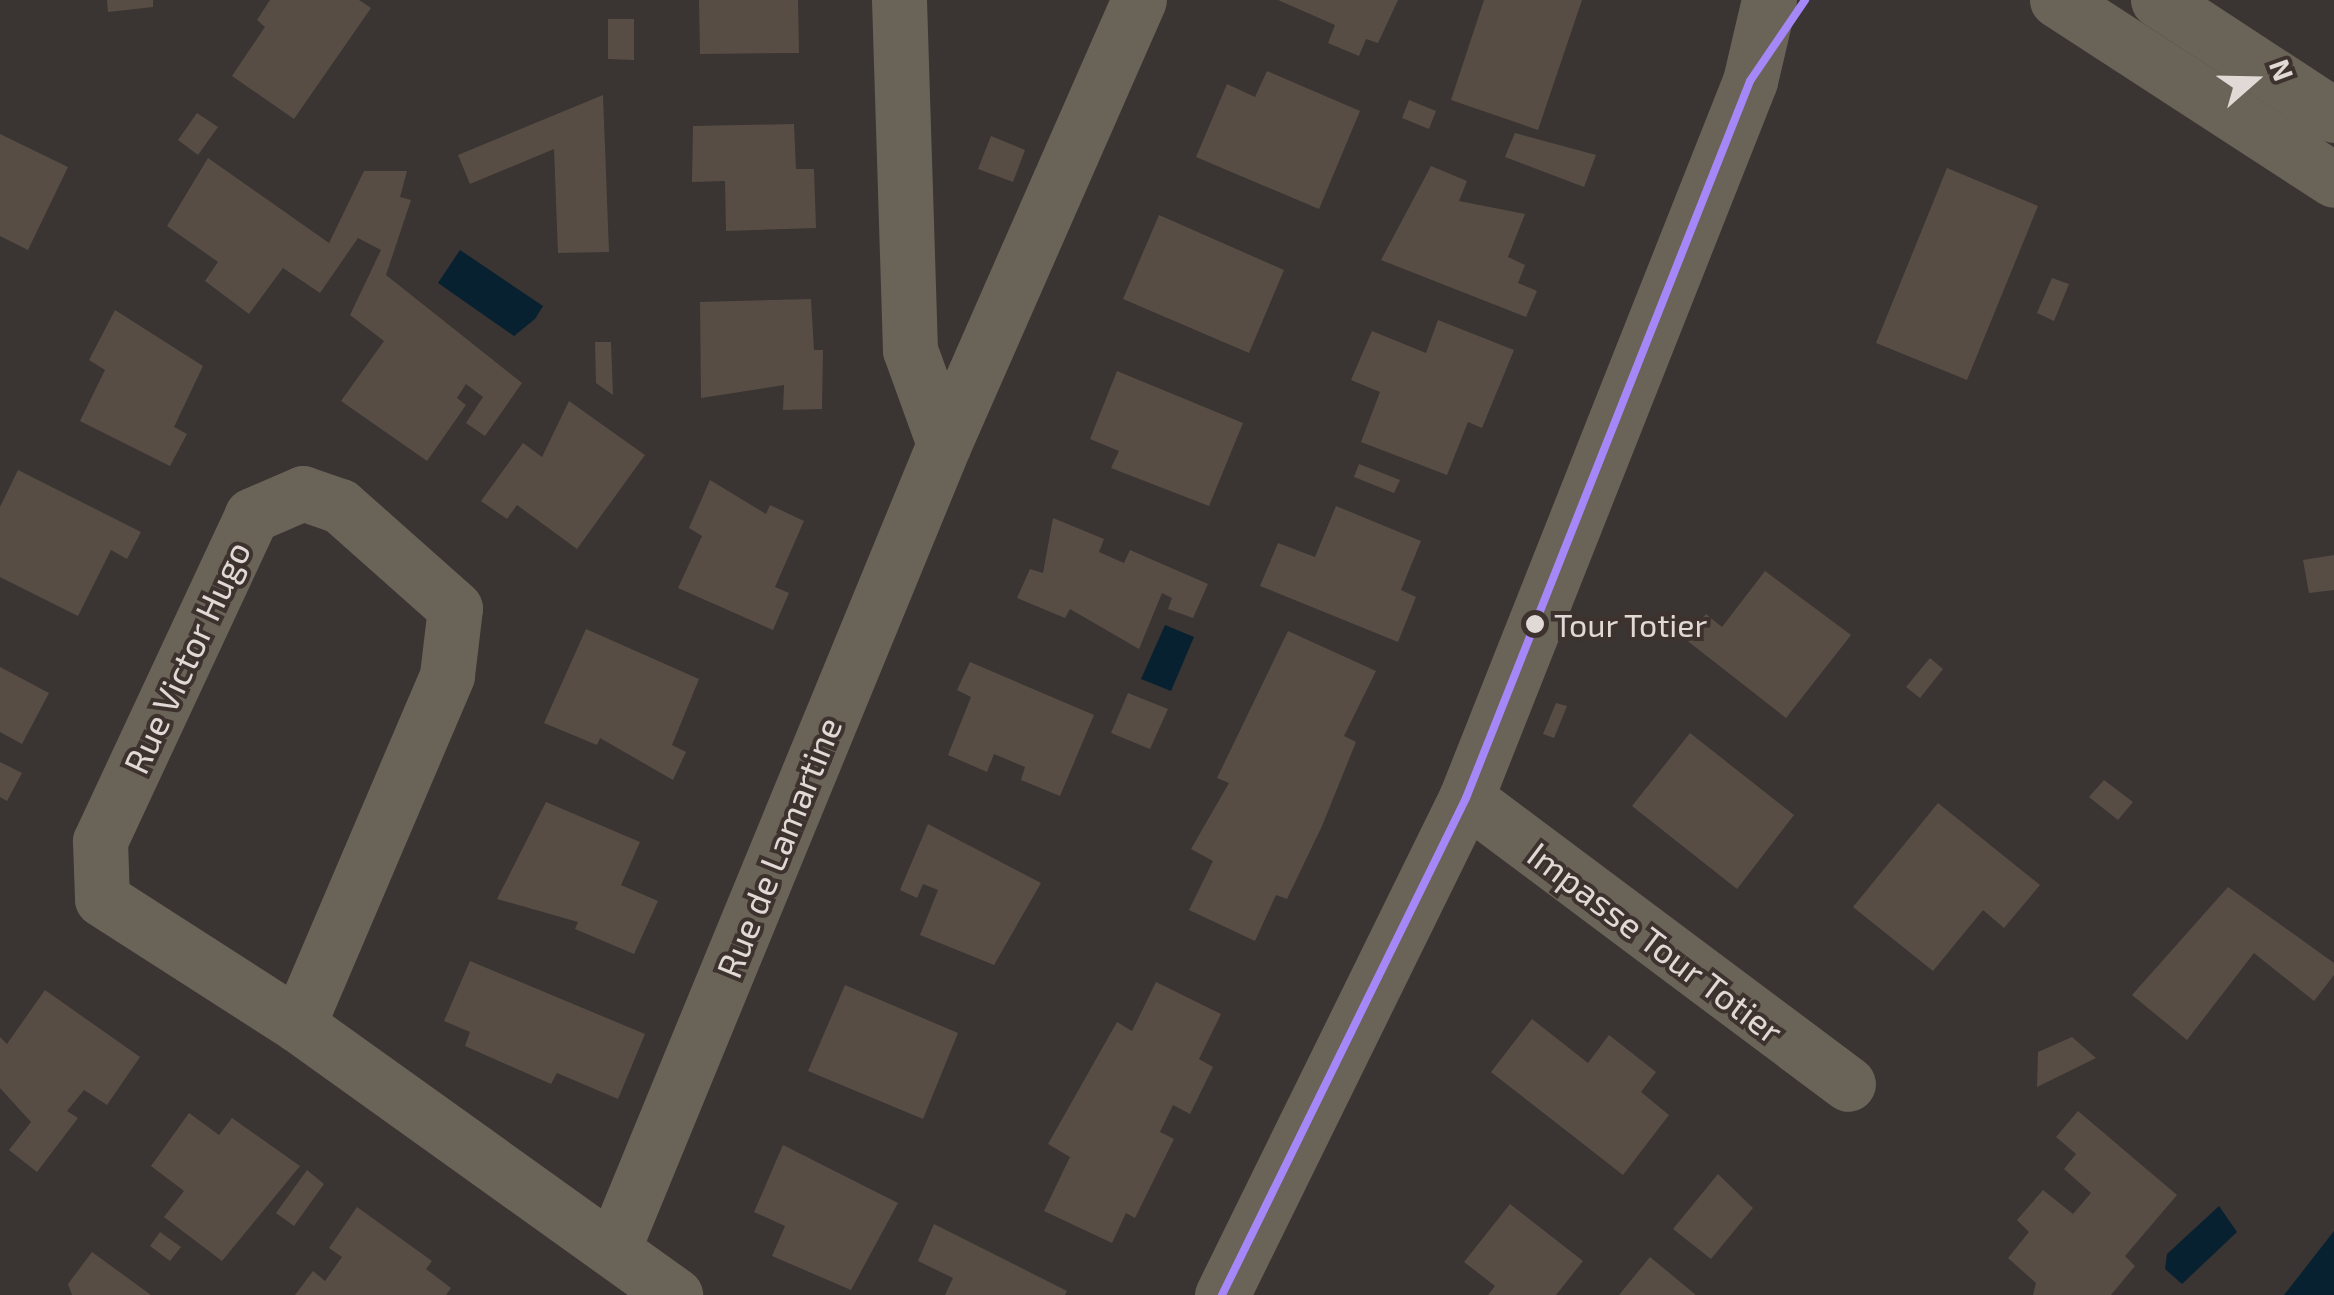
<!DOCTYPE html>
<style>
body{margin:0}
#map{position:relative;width:2334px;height:1295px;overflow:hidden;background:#3a3432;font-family:"Exo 2",sans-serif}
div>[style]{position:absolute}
.water>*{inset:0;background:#082131}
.building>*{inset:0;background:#574d44}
.minor>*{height:55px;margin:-27.5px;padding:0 27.5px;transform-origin:27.5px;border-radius:27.5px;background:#696358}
.bus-1>*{height:8px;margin:-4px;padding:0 4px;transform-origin:4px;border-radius:4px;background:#a687f7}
.dots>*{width:28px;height:28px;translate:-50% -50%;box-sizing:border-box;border:5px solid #3e322e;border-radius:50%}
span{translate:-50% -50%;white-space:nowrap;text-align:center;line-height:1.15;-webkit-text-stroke:8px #3e322e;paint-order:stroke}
.bus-label{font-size:32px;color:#e1d9d6}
.left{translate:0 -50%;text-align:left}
.street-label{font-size:35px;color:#e1d9d6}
.north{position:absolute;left:2204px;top:30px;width:100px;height:100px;-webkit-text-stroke:8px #3e322e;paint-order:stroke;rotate:70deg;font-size:28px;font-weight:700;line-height:40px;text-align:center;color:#e1d9d6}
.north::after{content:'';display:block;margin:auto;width:35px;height:45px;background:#e1d9d6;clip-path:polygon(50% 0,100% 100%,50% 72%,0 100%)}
</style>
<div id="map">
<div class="water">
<i style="clip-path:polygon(460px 250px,543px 306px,535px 319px,514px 336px,438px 283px)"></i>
<i style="clip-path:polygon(1165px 625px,1194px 637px,1171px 691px,1141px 679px)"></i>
<i style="clip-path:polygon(2219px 1206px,2237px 1232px,2182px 1284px,2165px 1269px,2167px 1254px)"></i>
<i style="clip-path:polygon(2334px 1231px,2334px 1295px,2284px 1295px)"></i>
</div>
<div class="building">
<i style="clip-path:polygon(107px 0,153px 0,153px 7px,108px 12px)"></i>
<i style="clip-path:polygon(270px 0,359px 0,371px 8px,294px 119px,232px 76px,265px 27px,257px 20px)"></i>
<i style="clip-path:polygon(699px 0,798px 0,799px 53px,700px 54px)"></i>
<i style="clip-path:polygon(1278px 0,1398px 0,1378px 43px,1366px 39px,1359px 56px,1328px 43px,1335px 25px)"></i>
<i style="clip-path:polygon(1484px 0,1582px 0,1538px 130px,1451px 100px)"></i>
<i style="clip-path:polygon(608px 19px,634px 19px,634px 60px,608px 59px)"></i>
<i style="clip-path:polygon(1267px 71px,1360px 111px,1319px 209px,1196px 157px,1227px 84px,1255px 97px)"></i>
<i style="clip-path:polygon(603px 95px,609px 252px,558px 253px,554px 149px,470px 184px,458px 155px)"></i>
<i style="clip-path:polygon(1409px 100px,1436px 111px,1429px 129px,1402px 118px)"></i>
<i style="clip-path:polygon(197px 113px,218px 127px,198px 155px,178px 140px)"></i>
<i style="clip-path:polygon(794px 124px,796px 169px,814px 169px,816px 228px,726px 231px,725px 181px,692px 182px,693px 126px)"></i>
<i style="clip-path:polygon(1515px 133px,1596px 155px,1584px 187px,1505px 157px)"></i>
<i style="clip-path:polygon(0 134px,68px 167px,28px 250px,0 236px)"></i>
<i style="clip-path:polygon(991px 136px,1025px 150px,1013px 182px,978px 169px)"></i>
<i style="clip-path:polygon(208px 158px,329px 243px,364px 171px,407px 171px,400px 197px,411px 200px,386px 275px,522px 383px,485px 436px,466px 423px,483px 397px,466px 384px,457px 398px,466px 405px,427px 461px,341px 401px,384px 341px,350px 315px,381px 250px,358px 238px,320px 293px,283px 268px,249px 314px,205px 281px,218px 262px,167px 226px)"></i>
<i style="clip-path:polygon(1431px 166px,1467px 181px,1459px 201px,1525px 214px,1508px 257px,1525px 265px,1518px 283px,1537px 291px,1526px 317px,1381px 260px)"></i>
<i style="clip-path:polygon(1947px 168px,2038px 206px,1967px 380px,1876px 343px)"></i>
<i style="clip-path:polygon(1159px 215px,1284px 270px,1249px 353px,1123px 299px)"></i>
<i style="clip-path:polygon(2052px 278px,2069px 284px,2054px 321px,2037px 313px)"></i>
<i style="clip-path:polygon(811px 299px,814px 350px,823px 350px,822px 409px,783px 410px,784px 385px,701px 398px,700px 302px)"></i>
<i style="clip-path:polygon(115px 310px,203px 366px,174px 427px,187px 434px,170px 466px,80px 421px,105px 370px,89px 360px)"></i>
<i style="clip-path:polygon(1438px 320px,1514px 350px,1482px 428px,1468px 422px,1447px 475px,1361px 442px,1380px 392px,1351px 380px,1372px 331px,1426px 353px)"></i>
<i style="clip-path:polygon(595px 342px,611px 342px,613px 395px,596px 383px)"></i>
<i style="clip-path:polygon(1117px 371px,1243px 423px,1209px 506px,1111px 468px,1119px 451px,1090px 439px)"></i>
<i style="clip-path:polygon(569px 401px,645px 455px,577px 549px,517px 505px,507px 519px,481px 501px,523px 443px,542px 457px)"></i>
<i style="clip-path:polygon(1359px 464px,1400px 480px,1394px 493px,1354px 477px)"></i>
<i style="clip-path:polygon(18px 470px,141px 532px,127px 559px,111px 550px,78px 616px,0 577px,0 507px)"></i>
<i style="clip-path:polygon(710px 480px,766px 514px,770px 505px,804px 521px,775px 587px,789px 593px,773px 630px,678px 588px,702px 536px,689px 528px)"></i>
<i style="clip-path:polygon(1336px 506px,1421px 541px,1401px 590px,1416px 597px,1398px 642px,1260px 586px,1278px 543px,1315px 557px)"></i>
<i style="clip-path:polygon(1053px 518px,1104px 539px,1099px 552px,1124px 563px,1130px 550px,1208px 584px,1193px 618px,1168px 609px,1172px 598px,1162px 593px,1139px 649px,1070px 609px,1065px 618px,1017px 598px,1030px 569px,1043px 573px)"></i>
<i style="clip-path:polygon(2334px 555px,2334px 590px,2309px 593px,2303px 560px)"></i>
<i style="clip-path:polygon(1765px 571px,1851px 635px,1786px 718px,1685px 639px,1706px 614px,1722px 627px)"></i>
<i style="clip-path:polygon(586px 629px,699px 679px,672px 745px,686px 752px,673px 780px,600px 738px,597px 745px,544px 723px)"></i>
<i style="clip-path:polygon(1288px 631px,1376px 671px,1344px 736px,1356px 742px,1322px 826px,1287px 899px,1276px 895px,1255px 941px,1189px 910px,1213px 861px,1191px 849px,1229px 783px,1217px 778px)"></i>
<i style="clip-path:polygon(1930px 658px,1943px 669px,1920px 698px,1906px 687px)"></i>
<i style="clip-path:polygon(970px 662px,1094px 715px,1060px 796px,1021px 780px,1025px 767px,994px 754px,987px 772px,948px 755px,971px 697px,957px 690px)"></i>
<i style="clip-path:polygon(0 667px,49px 693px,22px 744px,0 732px)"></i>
<i style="clip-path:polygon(1128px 693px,1168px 709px,1150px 749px,1111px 733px)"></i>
<i style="clip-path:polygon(1556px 703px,1567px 706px,1554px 738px,1543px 734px)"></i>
<i style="clip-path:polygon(1690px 733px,1794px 815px,1737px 889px,1632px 806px)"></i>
<i style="clip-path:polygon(0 762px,22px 773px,7px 801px,0 797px)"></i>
<i style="clip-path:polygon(2104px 780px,2133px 802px,2118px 820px,2089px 797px)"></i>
<i style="clip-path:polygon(546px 802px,640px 842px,621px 885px,658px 901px,634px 954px,575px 929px,578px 922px,497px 899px)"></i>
<i style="clip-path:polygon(1938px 803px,2040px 885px,2004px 928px,1983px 910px,1933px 971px,1853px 907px)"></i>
<i style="clip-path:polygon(928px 824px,1041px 883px,994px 965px,920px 935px,938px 890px,923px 884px,917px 898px,900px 890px)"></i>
<i style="clip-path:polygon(2228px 887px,2334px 963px,2334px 975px,2314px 1001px,2254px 953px,2187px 1040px,2132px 995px)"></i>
<i style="clip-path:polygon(470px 961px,645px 1034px,618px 1099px,557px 1073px,551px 1084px,465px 1046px,470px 1032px,444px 1021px)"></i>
<i style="clip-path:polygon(1156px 982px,1221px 1014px,1199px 1059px,1213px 1067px,1190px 1114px,1173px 1105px,1160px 1132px,1174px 1139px,1135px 1218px,1126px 1213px,1112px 1243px,1044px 1211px,1070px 1157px,1048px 1144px,1117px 1022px,1132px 1031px)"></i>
<i style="clip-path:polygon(845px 985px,958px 1033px,923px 1119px,808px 1071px)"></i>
<i style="clip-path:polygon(45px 990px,140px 1057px,107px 1105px,84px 1090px,67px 1111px,78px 1118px,37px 1172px,9px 1150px,31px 1122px,0 1088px,0 1037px,7px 1044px)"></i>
<i style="clip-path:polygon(1532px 1019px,1588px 1063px,1609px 1035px,1656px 1072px,1641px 1092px,1669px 1115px,1623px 1175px,1491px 1072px)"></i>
<i style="clip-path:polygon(2072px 1037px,2096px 1058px,2037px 1087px,2038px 1052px)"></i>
<i style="clip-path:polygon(2078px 1111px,2177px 1195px,2125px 1256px,2135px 1266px,2111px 1295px,2033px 1295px,2036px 1283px,2008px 1258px,2029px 1232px,2017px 1220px,2043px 1190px,2073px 1214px,2091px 1193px,2064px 1169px,2076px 1154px,2056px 1137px)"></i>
<i style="clip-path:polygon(189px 1113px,219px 1135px,232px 1118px,300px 1166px,222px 1261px,164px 1217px,184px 1191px,151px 1166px)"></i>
<i style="clip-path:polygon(783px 1145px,898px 1203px,851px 1290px,772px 1256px,785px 1226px,754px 1212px)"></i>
<i style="clip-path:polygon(307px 1170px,324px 1184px,294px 1226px,276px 1213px)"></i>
<i style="clip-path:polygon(1718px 1174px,1753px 1208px,1711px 1259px,1673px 1229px)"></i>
<i style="clip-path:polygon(1510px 1204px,1583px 1261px,1556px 1295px,1488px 1295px,1495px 1286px,1464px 1262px)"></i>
<i style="clip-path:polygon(357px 1207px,432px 1261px,426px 1269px,451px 1288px,446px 1295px,295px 1295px,313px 1271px,325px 1281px,342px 1257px,329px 1248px)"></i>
<i style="clip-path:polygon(934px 1224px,1067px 1291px,1065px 1295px,945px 1295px,953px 1278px,918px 1261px)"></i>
<i style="clip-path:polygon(160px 1232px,181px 1247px,170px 1261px,150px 1246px)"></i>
<i style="clip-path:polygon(92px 1252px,151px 1295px,72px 1295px,68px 1284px)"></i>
<i style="clip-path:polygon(1650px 1257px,1696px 1295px,1619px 1295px)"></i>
</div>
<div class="minor">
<i style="left:2057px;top:0;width:330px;rotate:33deg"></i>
<i style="left:2158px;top:0;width:210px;rotate:33.2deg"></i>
<i style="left:944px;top:444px;width:485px;rotate:-66.3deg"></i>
<i style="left:1466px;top:798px;width:477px;rotate:36.8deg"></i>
<i style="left:298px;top:1025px;width:380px;rotate:-66.9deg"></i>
<i style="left:447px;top:675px;width:67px;rotate:-83.2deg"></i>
<i style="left:455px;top:608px;width:154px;rotate:-138.4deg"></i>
<i style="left:340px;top:506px;width:39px;rotate:-161deg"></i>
<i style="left:303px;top:493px;width:56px;rotate:156.7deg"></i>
<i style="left:252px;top:515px;width:360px;rotate:115deg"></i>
<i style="left:100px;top:841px;width:58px;rotate:88deg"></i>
<i style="left:102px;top:899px;width:233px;rotate:32.7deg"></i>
<i style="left:298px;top:1025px;width:464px;rotate:35.6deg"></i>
<i style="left:613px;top:1249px;width:870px;rotate:-67.65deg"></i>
<i style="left:944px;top:444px;width:100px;rotate:-109.9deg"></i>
<i style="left:910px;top:350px;width:350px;rotate:-91.8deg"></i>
<i style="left:1222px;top:1295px;width:554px;rotate:-63.85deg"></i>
<i style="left:1466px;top:798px;width:771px;rotate:-68.39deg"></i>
<i style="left:1750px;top:81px;width:83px;rotate:-76.8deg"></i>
</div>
<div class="bus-1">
<i style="left:1222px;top:1295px;width:554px;rotate:-63.85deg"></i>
<i style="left:1466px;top:798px;width:771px;rotate:-68.39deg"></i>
<i style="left:1750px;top:81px;width:98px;rotate:-55.8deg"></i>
</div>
<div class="dots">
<i style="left:1535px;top:624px;background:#e1d9d6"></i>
</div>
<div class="bus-label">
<span class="left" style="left:1554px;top:624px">Tour Totier</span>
</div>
<div class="street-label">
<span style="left:186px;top:657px;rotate:-65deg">Rue Victor Hugo</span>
<span style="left:778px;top:847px;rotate:-68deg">Rue de Lamartine</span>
<span style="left:1656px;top:942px;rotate:37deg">Impasse Tour Totier</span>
</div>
<div class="north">N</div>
</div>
